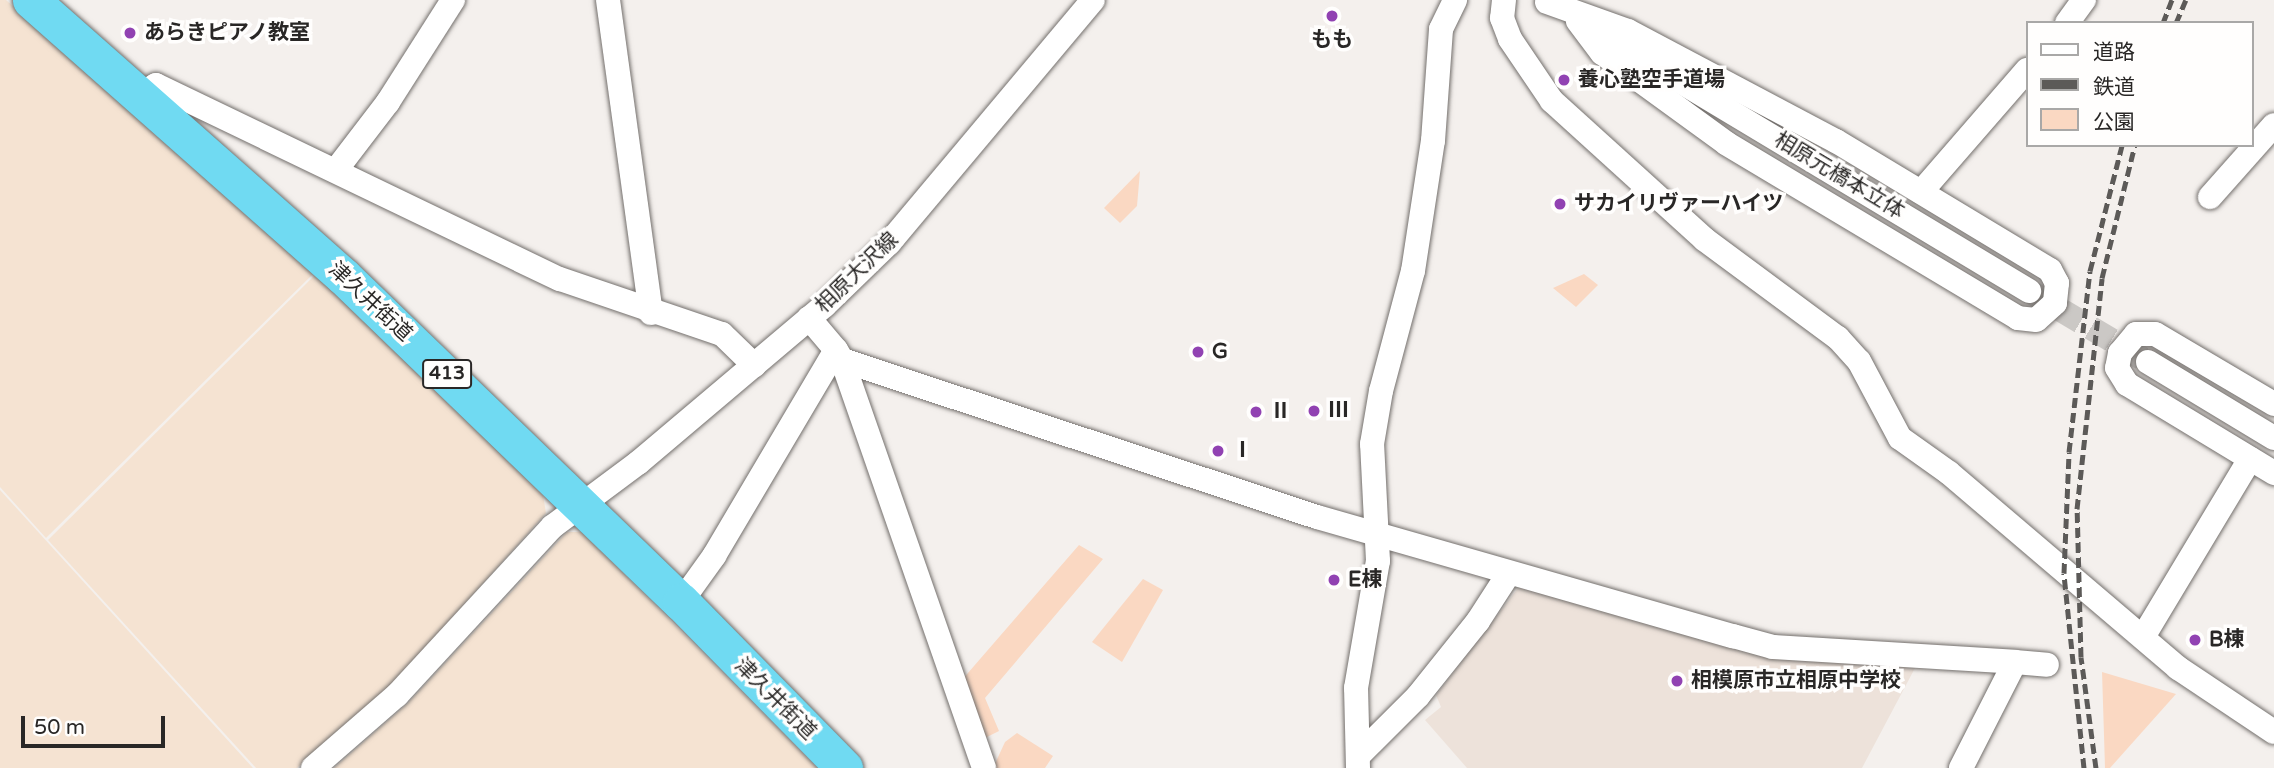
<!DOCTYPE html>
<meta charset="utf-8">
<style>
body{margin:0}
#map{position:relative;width:2274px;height:768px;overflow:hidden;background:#f4f0ed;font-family:"Varela Round","Noto Sans JP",sans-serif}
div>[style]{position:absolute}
.built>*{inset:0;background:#ede2da}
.industrial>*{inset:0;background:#f5e3d2}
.green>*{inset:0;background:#fad8c2}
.minor-tunnel>*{height:24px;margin-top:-12px;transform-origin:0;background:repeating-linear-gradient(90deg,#cbc8c5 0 24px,transparent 0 36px)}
.roads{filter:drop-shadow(0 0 2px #736f6c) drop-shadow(0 0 2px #736f6c)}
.minor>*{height:24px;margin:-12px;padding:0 12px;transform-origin:12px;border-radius:12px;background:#fff}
.highway>*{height:37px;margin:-18.5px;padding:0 18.5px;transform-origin:18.5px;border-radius:18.5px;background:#70daf2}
.rail>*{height:5px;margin-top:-2.5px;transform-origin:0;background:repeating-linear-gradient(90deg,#5c5a58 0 10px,transparent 0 15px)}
.dots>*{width:19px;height:19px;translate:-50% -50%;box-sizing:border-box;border:4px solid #fffefd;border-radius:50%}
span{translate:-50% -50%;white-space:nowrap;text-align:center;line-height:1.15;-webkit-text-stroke:7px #fffefd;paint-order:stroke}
.shield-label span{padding:2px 5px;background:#fffefd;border:2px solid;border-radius:5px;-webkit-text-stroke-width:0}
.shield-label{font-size:19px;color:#292726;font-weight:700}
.poi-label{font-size:21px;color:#292726;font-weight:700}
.left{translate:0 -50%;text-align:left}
.street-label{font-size:21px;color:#292726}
.legend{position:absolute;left:2026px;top:21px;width:228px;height:126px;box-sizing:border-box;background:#fffefd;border:2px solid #a9a8a7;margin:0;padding:9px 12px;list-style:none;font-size:21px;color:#292726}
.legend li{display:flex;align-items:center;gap:14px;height:35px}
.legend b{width:35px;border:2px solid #a9a8a7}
.scale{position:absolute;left:21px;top:716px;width:144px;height:32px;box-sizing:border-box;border:4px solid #292726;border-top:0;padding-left:9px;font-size:21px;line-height:24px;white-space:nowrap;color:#292726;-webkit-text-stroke:5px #fffefd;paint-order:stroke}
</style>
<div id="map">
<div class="built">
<i style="clip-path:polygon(1519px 587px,1915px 668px,1862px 768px,1467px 768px,1425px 720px,1441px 707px,1436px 695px)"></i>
</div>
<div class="industrial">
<i style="clip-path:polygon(0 0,6px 0,313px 274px,46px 538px,0 487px)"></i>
<i style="clip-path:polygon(316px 274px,543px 495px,546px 513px,391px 686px,297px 768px,256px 768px,48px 540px)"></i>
<i style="clip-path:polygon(0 490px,253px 768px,0 768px)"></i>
<i style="clip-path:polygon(567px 532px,582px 532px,817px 768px,334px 768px,408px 703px)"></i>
</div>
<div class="green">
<i style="clip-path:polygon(1140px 171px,1137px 206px,1120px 223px,1104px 208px)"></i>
<i style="clip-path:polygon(1584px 274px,1598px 285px,1576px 307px,1553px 288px)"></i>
<i style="clip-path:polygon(1079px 545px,1103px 559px,985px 698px,999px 731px,983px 739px,961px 681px)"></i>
<i style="clip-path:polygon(1143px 579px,1163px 590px,1122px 662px,1092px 642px)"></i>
<i style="clip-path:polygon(2102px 672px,2176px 694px,2110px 768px,2105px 768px)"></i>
<i style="clip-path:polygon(1017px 733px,1053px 756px,1045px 768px,993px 768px,1005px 742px)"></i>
</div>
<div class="minor-tunnel">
<i style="left:2029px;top:291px;width:139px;rotate:30.8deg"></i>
</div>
<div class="roads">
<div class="minor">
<i style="left:608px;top:0;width:316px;rotate:82.2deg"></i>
<i style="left:1504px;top:0;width:18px;rotate:96deg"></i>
<i style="left:1502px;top:18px;width:22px;rotate:69deg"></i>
<i style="left:1510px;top:39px;width:75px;rotate:55.9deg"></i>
<i style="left:1552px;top:101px;width:205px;rotate:42.2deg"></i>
<i style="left:1704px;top:239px;width:167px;rotate:36.5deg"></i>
<i style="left:1838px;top:338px;width:31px;rotate:48deg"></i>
<i style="left:1859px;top:361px;width:87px;rotate:62deg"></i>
<i style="left:1900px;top:438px;width:60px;rotate:35.5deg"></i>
<i style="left:1949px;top:473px;width:301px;rotate:40.4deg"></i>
<i style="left:2178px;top:668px;width:115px;rotate:33.7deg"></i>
<i style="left:1547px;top:2px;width:86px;rotate:19.7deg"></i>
<i style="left:1628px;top:31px;width:235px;rotate:27.9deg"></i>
<i style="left:1836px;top:141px;width:250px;rotate:31.1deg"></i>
<i style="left:2050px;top:270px;width:15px;rotate:62deg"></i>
<i style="left:2057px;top:283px;width:20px;rotate:96deg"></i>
<i style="left:2055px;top:303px;width:25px;rotate:138deg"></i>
<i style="left:2036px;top:320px;width:18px;rotate:-174deg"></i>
<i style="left:2018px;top:318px;width:340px;rotate:-149.1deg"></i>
<i style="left:1726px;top:143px;width:153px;rotate:-144deg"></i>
<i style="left:1602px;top:53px;width:40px;rotate:-127deg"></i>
<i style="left:2067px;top:23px;width:29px;rotate:-54deg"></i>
<i style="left:1598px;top:32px;width:503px;rotate:31deg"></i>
<i style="left:139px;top:96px;width:20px;rotate:-33deg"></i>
<i style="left:156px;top:85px;width:448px;rotate:25.7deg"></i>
<i style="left:560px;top:279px;width:171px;rotate:18.8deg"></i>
<i style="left:722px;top:334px;width:45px;rotate:44.1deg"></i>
<i style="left:336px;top:170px;width:86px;rotate:-52.6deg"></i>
<i style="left:388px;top:102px;width:121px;rotate:-57.5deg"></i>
<i style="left:1921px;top:192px;width:162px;rotate:-49deg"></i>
<i style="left:2210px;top:197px;width:96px;rotate:-48.4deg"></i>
<i style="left:836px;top:350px;width:12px;rotate:59deg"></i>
<i style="left:842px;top:360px;width:500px;rotate:18.29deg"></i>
<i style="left:1317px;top:517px;width:433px;rotate:16deg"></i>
<i style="left:1733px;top:636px;width:41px;rotate:15.4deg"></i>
<i style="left:1773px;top:647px;width:242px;rotate:3.5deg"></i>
<i style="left:2015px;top:662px;width:119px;rotate:117deg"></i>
<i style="left:842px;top:360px;width:432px;rotate:70.8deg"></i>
<i style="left:2148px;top:362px;width:147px;rotate:31.1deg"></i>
<i style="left:2274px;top:404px;width:138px;rotate:-149.5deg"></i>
<i style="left:2155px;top:334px;width:19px;rotate:180deg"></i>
<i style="left:2136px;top:334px;width:25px;rotate:130deg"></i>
<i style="left:2120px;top:353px;width:15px;rotate:101deg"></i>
<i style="left:2117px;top:368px;width:19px;rotate:58deg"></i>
<i style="left:2127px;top:384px;width:172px;rotate:31.2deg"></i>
<i style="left:681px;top:602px;width:57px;rotate:-54.3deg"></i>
<i style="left:714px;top:556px;width:239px;rotate:-59.4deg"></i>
<i style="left:836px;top:350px;width:42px;rotate:-130.2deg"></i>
<i style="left:2143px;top:637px;width:208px;rotate:-59deg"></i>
<i style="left:2015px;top:662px;width:32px;rotate:5deg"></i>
<i style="left:1358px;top:756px;width:85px;rotate:-45deg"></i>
<i style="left:1418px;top:696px;width:96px;rotate:-51.3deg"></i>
<i style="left:1478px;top:621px;width:57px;rotate:-57.1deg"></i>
<i style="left:313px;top:768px;width:111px;rotate:-41deg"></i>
<i style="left:397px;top:695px;width:229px;rotate:-47.3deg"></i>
<i style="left:552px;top:527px;width:107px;rotate:-36.7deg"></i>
<i style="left:638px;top:463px;width:245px;rotate:-40.2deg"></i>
<i style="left:825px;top:305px;width:89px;rotate:-44.1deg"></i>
<i style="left:889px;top:243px;width:317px;rotate:-50deg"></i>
<i style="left:1358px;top:768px;width:80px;rotate:-91.4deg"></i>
<i style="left:1356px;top:688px;width:129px;rotate:-80.2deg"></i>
<i style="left:1378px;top:561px;width:117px;rotate:-92.9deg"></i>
<i style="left:1372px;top:444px;width:54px;rotate:-80.4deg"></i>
<i style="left:1381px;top:391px;width:124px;rotate:-75.1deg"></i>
<i style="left:1413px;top:271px;width:132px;rotate:-81.3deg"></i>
<i style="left:1433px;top:141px;width:112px;rotate:-85.9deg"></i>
<i style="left:1441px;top:29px;width:32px;rotate:-64deg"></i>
</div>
<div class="highway">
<i style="left:31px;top:0;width:417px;rotate:41.5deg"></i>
<i style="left:343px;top:276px;width:470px;rotate:44deg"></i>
<i style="left:681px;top:602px;width:233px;rotate:45.5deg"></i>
</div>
</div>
<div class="rail">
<i style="left:2163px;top:23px;width:25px;rotate:-69deg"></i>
<i style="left:2176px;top:23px;width:25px;rotate:-67deg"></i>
<i style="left:2084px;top:768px;width:196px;rotate:-95.9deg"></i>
<i style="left:2064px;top:573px;width:121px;rotate:-87.6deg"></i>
<i style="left:2069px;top:452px;width:182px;rotate:-83.4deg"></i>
<i style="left:2090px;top:271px;width:130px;rotate:-75.7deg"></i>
<i style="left:2096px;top:768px;width:112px;rotate:-97.7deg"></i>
<i style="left:2081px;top:657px;width:148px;rotate:-91.5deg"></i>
<i style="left:2077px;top:509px;width:232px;rotate:-83.8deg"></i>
<i style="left:2102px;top:278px;width:137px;rotate:-76.1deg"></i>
</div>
<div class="dots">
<i style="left:1332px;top:16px;background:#9142b2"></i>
<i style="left:130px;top:33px;background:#9142b2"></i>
<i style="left:1564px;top:80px;background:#9142b2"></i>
<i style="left:1560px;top:204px;background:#9142b2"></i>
<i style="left:1198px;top:352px;background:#9142b2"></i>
<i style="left:1314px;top:411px;background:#9142b2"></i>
<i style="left:1256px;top:412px;background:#9142b2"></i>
<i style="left:1218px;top:451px;background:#9142b2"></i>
<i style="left:1334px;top:580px;background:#9142b2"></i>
<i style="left:2195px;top:640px;background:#9142b2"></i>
<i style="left:1677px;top:681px;background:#9142b2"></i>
</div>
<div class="shield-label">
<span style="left:447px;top:374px">413</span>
</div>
<div class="poi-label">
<span class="left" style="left:144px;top:33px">あらきピアノ教室</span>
<span style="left:1332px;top:40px">もも</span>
<span class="left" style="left:1578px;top:80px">養心塾空手道場</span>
<span class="left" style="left:1574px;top:204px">サカイリヴァーハイツ</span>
<span class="left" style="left:1212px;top:352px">G</span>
<span class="left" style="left:1328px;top:411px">Ⅲ</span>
<span class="left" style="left:1270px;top:412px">Ⅱ</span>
<span class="left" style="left:1232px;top:451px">Ⅰ</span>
<span class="left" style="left:1348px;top:580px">E棟</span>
<span class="left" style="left:2209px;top:640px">B棟</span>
<span class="left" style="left:1691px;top:681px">相模原市立相原中学校</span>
</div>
<div class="street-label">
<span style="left:1839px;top:176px;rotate:31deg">相原元橋本立体</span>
<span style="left:857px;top:273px;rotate:-44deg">相原大沢線</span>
<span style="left:370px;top:302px;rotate:43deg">津久井街道</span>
<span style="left:775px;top:699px;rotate:45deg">津久井街道</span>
</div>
<ul class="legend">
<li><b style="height:9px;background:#fff"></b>道路</li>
<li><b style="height:9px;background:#5c5a58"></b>鉄道</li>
<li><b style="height:19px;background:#fad8c2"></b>公園</li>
</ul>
<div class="scale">50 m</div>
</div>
